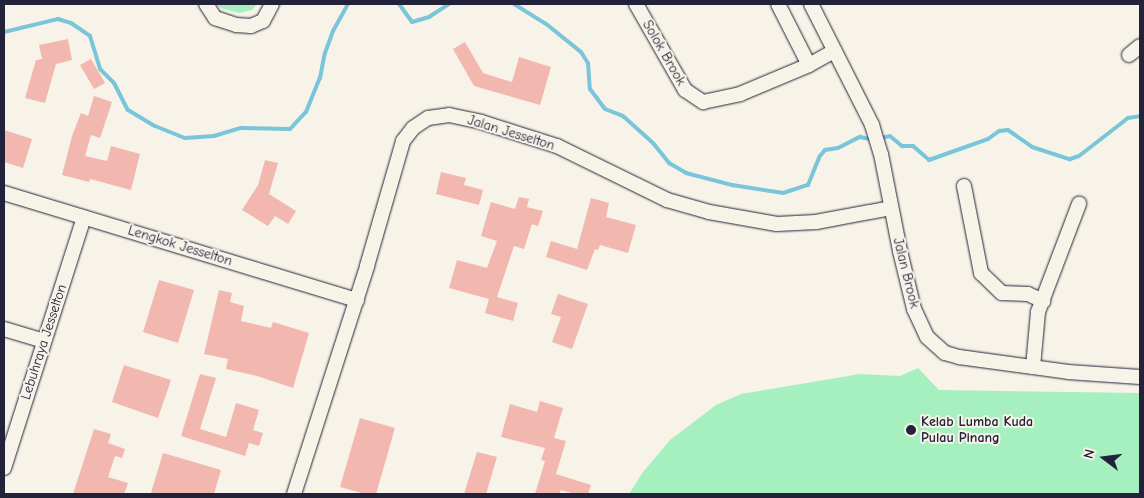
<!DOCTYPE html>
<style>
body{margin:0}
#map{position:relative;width:1144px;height:498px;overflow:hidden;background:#f7f3e8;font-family:"Comic Neue",sans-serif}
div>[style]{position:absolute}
.green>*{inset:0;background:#a6efbe}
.stream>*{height:4px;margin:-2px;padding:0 2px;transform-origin:2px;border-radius:2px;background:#79c5d9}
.building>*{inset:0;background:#f2b7af}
.roads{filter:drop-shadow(0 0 1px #22223b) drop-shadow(0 0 1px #22223b)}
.minor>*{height:14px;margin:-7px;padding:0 7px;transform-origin:7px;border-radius:7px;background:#f7f3e8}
.dots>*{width:14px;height:14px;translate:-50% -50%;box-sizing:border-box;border:2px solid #f7f3e8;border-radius:50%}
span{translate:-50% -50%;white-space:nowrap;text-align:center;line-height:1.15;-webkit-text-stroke:4px #f7f3e8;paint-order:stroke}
.street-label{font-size:14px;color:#22223b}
.poi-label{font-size:14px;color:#22223b;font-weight:700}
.left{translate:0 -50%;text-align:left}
.frame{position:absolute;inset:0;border:5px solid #22223b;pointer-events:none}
.north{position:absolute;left:1079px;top:433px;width:50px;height:50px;-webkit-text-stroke:4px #f7f3e8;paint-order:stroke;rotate:285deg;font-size:14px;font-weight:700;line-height:20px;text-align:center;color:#22223b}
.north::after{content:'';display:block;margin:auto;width:18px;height:22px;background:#22223b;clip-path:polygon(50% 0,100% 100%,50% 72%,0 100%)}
</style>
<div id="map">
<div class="green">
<i style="clip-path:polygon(216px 4px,257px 4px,252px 10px,239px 13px,221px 8px)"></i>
<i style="clip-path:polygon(918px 368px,939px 390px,1140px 393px,1140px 494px,629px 494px,643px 472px,670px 440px,716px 405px,741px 394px,860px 374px,900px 376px)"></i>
</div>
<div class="stream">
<i style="left:399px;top:4px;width:22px;rotate:54deg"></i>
<i style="left:412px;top:22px;width:18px;rotate:-16deg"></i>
<i style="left:429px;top:17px;width:24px;rotate:-33deg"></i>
<i style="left:514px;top:4px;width:36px;rotate:32deg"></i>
<i style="left:545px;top:23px;width:46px;rotate:38.9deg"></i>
<i style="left:581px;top:52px;width:13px;rotate:58deg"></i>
<i style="left:588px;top:63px;width:26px;rotate:86deg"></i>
<i style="left:590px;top:89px;width:25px;rotate:53deg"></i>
<i style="left:605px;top:109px;width:19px;rotate:21deg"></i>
<i style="left:623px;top:116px;width:40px;rotate:42deg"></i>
<i style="left:653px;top:143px;width:26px;rotate:51deg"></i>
<i style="left:669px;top:163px;width:20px;rotate:30deg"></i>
<i style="left:686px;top:173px;width:48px;rotate:14.6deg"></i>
<i style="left:732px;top:185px;width:52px;rotate:8.9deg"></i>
<i style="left:783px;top:193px;width:26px;rotate:-18deg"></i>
<i style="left:808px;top:185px;width:31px;rotate:-68deg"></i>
<i style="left:820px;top:156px;width:8px;rotate:-50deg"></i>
<i style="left:825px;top:150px;width:13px;rotate:-9deg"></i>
<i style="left:838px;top:148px;width:25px;rotate:-27deg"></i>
<i style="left:860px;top:137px;width:14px;rotate:12deg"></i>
<i style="left:4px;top:32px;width:56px;rotate:-13.5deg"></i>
<i style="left:58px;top:19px;width:14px;rotate:17deg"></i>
<i style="left:71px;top:23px;width:23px;rotate:34deg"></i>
<i style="left:90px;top:36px;width:34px;rotate:73deg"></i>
<i style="left:100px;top:69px;width:20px;rotate:45deg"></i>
<i style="left:114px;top:83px;width:30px;rotate:63deg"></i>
<i style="left:128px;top:110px;width:31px;rotate:31deg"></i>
<i style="left:155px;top:126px;width:32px;rotate:22deg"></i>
<i style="left:185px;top:138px;width:29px;rotate:-4deg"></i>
<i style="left:214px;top:136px;width:28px;rotate:-17deg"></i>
<i style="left:241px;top:128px;width:49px;rotate:1.2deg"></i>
<i style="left:290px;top:129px;width:23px;rotate:-47deg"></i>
<i style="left:306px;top:112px;width:37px;rotate:-68deg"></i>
<i style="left:320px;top:78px;width:25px;rotate:-79deg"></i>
<i style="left:325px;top:53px;width:23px;rotate:-70deg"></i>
<i style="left:333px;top:31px;width:31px;rotate:-61deg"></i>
<i style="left:880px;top:138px;width:10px;rotate:-11deg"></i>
<i style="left:890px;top:136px;width:16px;rotate:40deg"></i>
<i style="left:902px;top:146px;width:11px"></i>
<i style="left:913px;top:146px;width:21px;rotate:41deg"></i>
<i style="left:929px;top:160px;width:63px;rotate:-19.6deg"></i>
<i style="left:988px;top:139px;width:14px;rotate:-36deg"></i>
<i style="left:999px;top:131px;width:9px;rotate:-6deg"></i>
<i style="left:1008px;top:130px;width:29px;rotate:35deg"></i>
<i style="left:1032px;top:147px;width:40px;rotate:18deg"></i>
<i style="left:1070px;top:159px;width:9px;rotate:-18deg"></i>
<i style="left:1079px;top:156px;width:62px;rotate:-37.8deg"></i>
<i style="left:1128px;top:118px;width:12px;rotate:-9deg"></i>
</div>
<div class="building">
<i style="clip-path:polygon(68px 39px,72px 60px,56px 64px,45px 103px,25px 98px,36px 60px,42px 59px,39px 45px)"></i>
<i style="clip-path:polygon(465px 42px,483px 73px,512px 82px,519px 57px,551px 67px,540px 105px,474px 86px,453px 49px)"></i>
<i style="clip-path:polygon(91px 59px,105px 83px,94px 89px,80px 65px)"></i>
<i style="clip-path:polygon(94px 96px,112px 102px,100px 138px,91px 135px,85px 156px,107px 161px,111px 146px,140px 154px,131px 190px,90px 179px,89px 182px,62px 175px,72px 136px,81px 113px,88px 116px)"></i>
<i style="clip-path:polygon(4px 130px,32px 139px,23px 168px,4px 162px)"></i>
<i style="clip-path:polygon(265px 160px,278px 163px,269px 194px,296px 211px,288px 224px,275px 216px,268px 226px,242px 210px,258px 185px)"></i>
<i style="clip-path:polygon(441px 172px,466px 178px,464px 185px,483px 190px,479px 205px,436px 194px)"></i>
<i style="clip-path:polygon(519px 197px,529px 199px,527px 207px,543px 211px,538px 226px,532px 224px,524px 249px,514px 246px,497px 297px,518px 303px,513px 321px,485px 313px,489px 299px,449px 288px,457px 260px,487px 268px,497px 241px,481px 236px,491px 202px,515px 209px)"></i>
<i style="clip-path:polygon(591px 198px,609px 203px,606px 217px,636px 225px,628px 253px,600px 245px,598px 250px,595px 249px,587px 270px,546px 257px,551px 241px,577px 249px)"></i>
<i style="clip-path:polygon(159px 280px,194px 290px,178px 343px,143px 332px)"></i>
<i style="clip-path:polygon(219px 290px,232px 293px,230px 302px,244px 306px,241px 321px,271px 328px,273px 322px,309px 333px,293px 388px,257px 376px,226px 369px,228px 359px,204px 354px)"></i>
<i style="clip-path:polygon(558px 294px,588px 304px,572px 349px,552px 342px,561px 317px,551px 314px)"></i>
<i style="clip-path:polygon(124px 365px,171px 380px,158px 418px,112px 402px)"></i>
<i style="clip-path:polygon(200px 374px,216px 378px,200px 429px,226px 437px,236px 403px,259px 410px,253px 430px,263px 433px,259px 446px,249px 443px,245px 456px,181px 436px)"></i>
<i style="clip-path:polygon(540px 401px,563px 408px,554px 438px,566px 441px,556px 474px,591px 485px,588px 494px,575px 494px,561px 490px,559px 494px,535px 494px,545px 461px,541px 460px,545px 448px,501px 437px,510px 404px,537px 412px)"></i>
<i style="clip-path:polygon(360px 418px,395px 428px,376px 494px,365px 494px,340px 487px)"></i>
<i style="clip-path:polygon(94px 429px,111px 434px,108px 443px,125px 449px,122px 458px,115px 456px,108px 477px,128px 483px,124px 494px,73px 494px)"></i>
<i style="clip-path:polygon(477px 452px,497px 457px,486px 494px,464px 494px)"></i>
<i style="clip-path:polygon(163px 453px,221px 470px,214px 494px,151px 493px)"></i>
</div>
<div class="roads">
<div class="minor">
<i style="left:206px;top:4px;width:17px;rotate:57deg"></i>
<i style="left:215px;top:18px;width:22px;rotate:18deg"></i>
<i style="left:236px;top:25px;width:15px;rotate:4deg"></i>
<i style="left:251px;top:26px;width:13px;rotate:-23deg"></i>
<i style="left:263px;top:21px;width:19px;rotate:-62deg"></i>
<i style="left:636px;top:4px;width:99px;rotate:60.3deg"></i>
<i style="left:685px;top:90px;width:22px;rotate:34deg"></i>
<i style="left:703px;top:102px;width:38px;rotate:-12deg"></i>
<i style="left:740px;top:94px;width:75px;rotate:-22.8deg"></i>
<i style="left:809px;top:65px;width:29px;rotate:-29deg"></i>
<i style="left:778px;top:4px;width:68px;rotate:63.1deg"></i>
<i style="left:811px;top:4px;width:136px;rotate:63.2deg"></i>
<i style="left:872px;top:125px;width:30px;rotate:73deg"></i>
<i style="left:881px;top:154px;width:99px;rotate:78.9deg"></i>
<i style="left:900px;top:251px;width:60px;rotate:76.4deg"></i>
<i style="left:914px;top:309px;width:31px;rotate:65deg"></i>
<i style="left:927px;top:337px;width:24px;rotate:42deg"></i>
<i style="left:945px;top:353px;width:15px;rotate:16deg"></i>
<i style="left:959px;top:357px;width:110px;rotate:7.8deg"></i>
<i style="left:1068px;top:372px;width:72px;rotate:4deg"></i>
<i style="left:1129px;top:55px;width:14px;rotate:-39deg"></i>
<i style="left:964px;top:186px;width:89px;rotate:78.9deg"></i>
<i style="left:981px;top:273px;width:29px;rotate:44deg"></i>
<i style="left:1002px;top:293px;width:26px;rotate:2deg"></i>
<i style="left:1028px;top:294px;width:17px;rotate:25deg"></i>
<i style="left:4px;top:193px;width:369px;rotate:16.9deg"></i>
<i style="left:4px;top:329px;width:42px;rotate:16.7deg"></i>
<i style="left:1033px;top:367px;width:55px;rotate:-84.8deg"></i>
<i style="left:1038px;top:312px;width:116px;rotate:-69.2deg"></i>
<i style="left:4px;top:468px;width:263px;rotate:-72.3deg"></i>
<i style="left:294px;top:494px;width:239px;rotate:-72.2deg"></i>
<i style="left:367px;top:266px;width:130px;rotate:-73.9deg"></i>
<i style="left:403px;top:141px;width:16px;rotate:-52deg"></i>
<i style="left:413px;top:128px;width:18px;rotate:-34deg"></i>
<i style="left:428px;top:118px;width:21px;rotate:-8deg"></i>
<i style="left:449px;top:115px;width:33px;rotate:12deg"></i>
<i style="left:481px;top:122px;width:80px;rotate:17.5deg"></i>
<i style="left:557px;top:146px;width:123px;rotate:26.1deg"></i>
<i style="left:667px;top:200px;width:44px;rotate:15.9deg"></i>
<i style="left:709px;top:212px;width:69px;rotate:10deg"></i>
<i style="left:777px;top:224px;width:39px;rotate:-3deg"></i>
<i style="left:816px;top:222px;width:76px;rotate:-10.6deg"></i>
</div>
</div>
<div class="dots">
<i style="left:911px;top:430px;background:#22223b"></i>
</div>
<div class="street-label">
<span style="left:664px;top:53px;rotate:60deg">Solok Brook</span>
<span style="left:511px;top:133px;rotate:17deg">Jalan Jesselton</span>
<span style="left:180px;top:246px;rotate:17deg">Lengkok Jesselton</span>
<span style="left:906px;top:273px;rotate:76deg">Jalan Brook</span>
<span style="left:44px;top:342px;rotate:-72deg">Lebuhraya Jesselton</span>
</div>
<div class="poi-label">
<span class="left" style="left:921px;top:430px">Kelab Lumba Kuda<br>Pulau Pinang</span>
</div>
<div class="frame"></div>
<div class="north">N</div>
</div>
